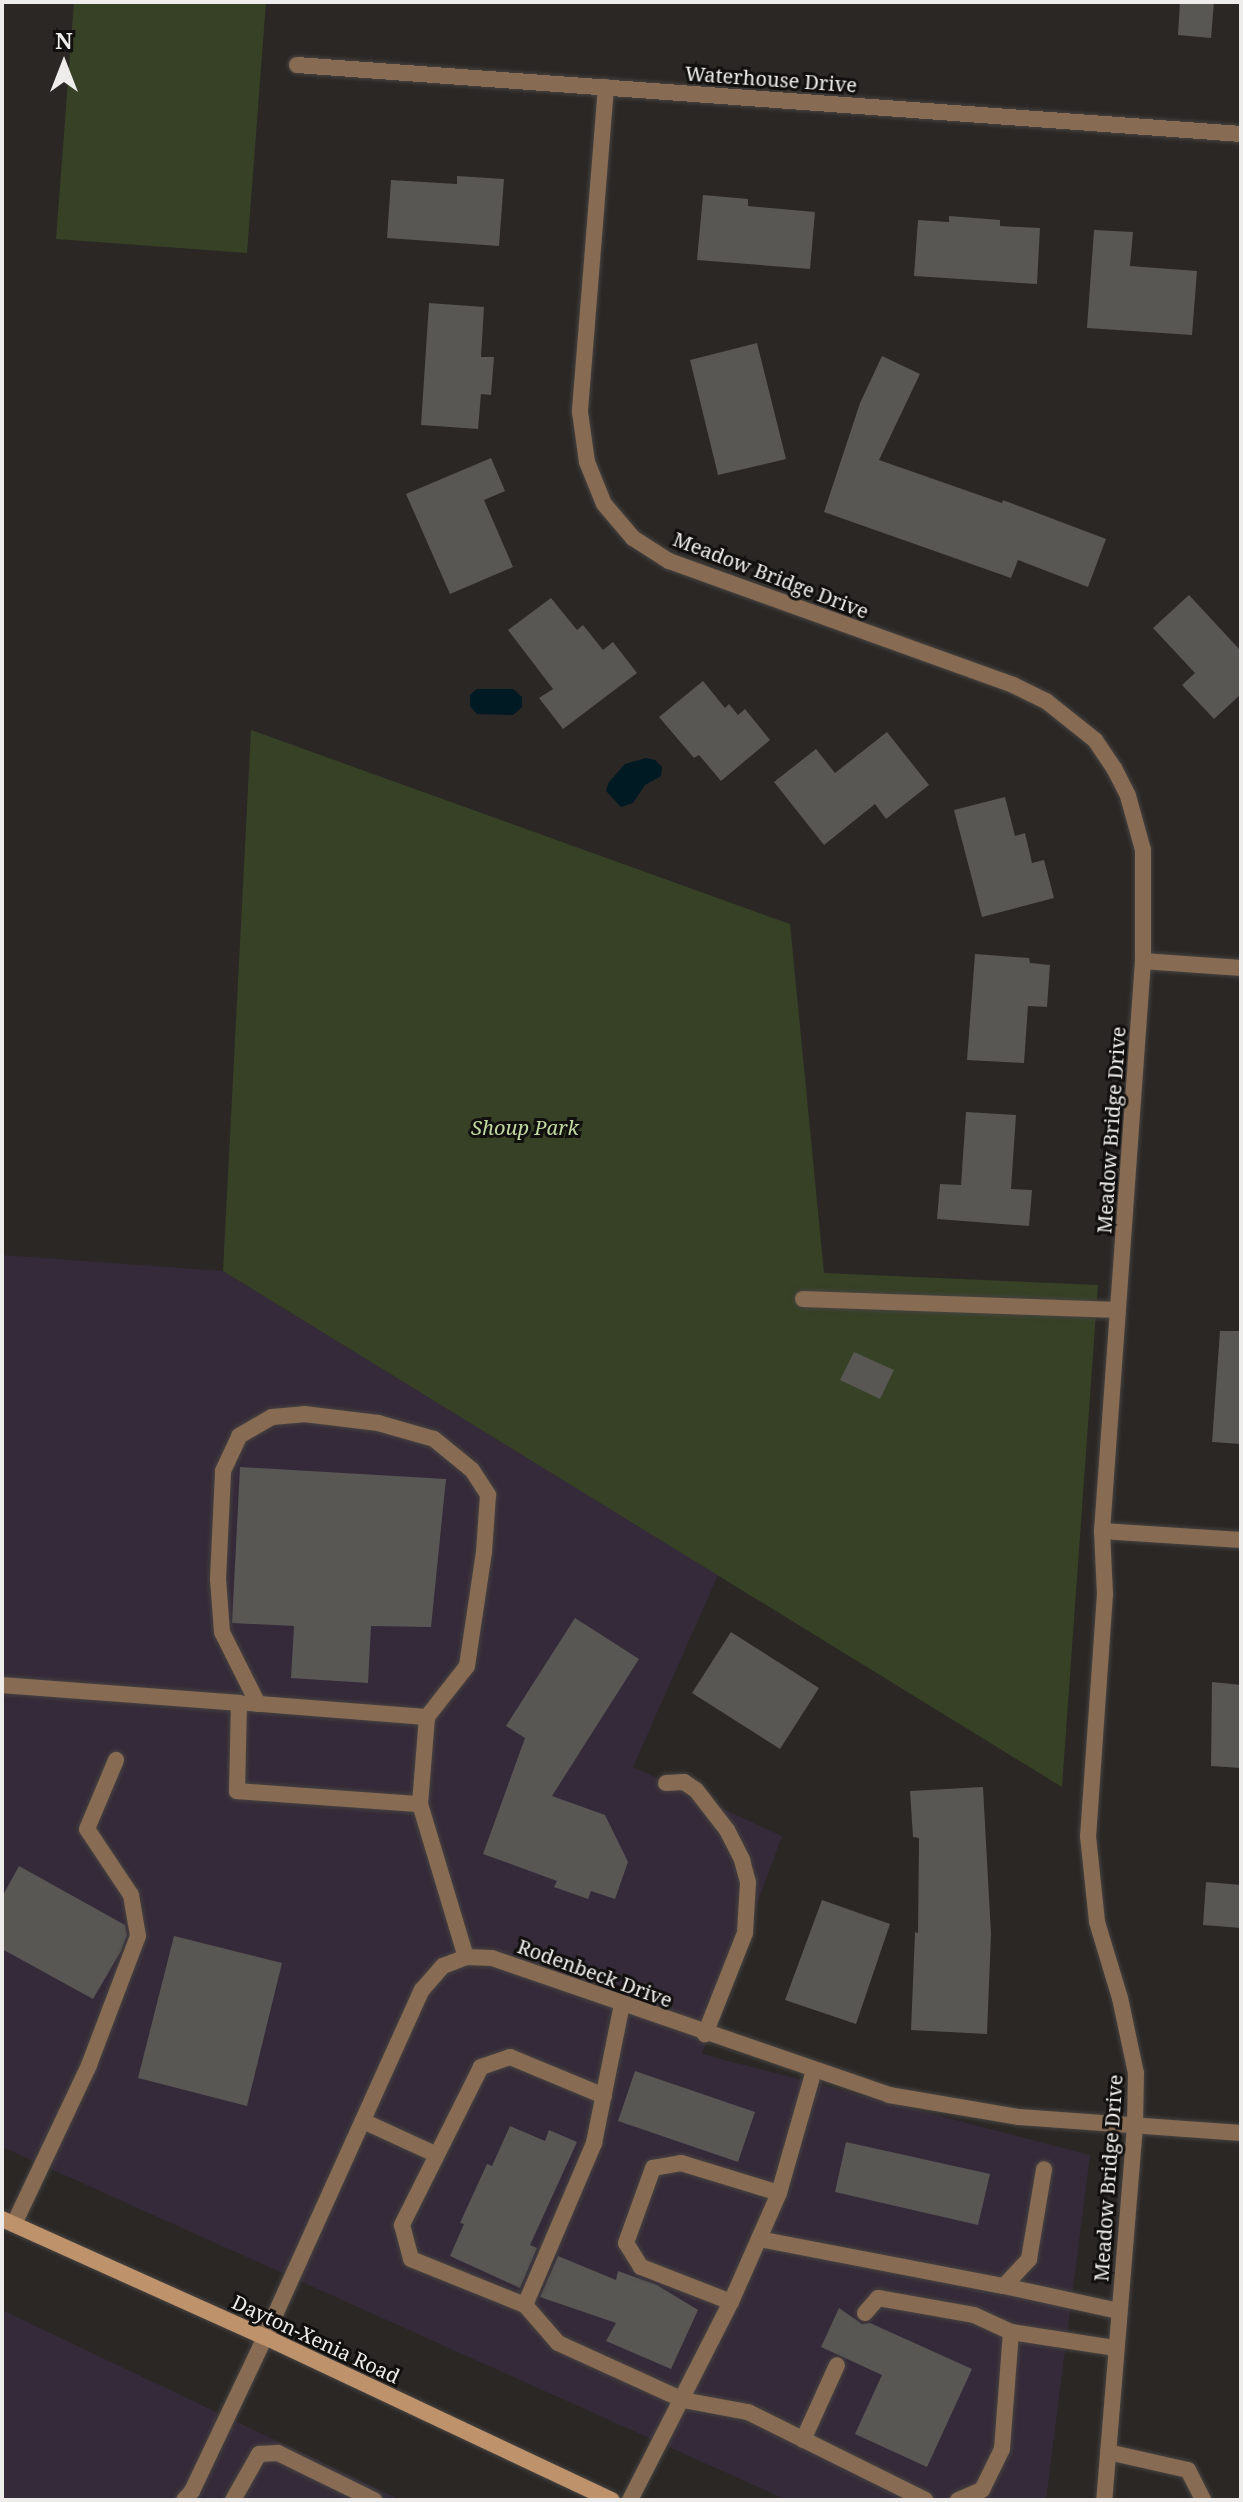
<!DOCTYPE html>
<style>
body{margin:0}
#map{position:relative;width:1243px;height:2502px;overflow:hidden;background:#2a2725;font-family:"Noto Serif",serif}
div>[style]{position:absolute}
.commercial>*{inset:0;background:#352a39}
.green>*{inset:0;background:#364125}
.water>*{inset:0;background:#001a24}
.building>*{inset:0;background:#585754}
.roads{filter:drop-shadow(0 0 2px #464341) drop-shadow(0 0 2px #464341)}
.service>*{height:16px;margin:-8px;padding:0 8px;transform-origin:8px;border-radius:8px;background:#876b53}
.minor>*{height:16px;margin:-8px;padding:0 8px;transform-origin:8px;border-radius:8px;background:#876b53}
.secondary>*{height:16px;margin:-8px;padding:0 8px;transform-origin:8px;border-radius:8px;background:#be926b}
span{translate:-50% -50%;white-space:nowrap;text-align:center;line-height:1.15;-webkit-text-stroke:6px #11100f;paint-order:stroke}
.street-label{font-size:20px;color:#efedec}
.park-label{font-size:20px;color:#c1d9a0;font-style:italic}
.frame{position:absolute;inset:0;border:4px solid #efedec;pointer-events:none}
.north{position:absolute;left:24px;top:24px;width:80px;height:80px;-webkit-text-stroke:6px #11100f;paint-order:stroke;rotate:0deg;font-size:22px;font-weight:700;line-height:32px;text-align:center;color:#efedec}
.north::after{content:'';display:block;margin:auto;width:28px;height:36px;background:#efedec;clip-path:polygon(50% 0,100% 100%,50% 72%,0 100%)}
</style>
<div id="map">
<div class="commercial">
<i style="clip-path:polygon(2px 1255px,223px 1271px,718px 1575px,633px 1767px,782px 1836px,702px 2054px,1090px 2155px,1046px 2500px,787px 2500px,2px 2147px)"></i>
<i style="clip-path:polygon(2px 2310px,401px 2500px,2px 2500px)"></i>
</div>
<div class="green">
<i style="clip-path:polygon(74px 2px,266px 2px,247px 253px,56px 239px)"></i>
<i style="clip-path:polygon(251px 730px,790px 924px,824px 1273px,1098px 1285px,1062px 1787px,223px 1271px)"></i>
</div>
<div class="water">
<i style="clip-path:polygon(477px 689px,513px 689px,522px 697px,522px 707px,513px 715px,477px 714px,470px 706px,470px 695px)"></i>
<i style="clip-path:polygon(646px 758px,655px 760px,662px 767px,661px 776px,645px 785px,633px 803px,621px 807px,606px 791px,609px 782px,625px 764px)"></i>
</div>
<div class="building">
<i style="clip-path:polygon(1180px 2px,1214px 2px,1211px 38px,1178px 35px)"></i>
<i style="clip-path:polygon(457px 176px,504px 179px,499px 246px,387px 238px,391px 180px,457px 184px)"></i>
<i style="clip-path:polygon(703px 195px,748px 199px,748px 206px,815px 212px,810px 269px,697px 260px)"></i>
<i style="clip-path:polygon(949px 216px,1000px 220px,1000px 226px,1040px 228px,1037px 284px,914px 276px,918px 220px,949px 222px)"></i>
<i style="clip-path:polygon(1094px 230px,1133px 232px,1130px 266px,1197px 271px,1192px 335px,1087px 328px)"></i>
<i style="clip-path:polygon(429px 303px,484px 307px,481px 357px,494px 357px,491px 395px,481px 394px,478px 429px,421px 425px)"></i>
<i style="clip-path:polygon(757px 343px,786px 459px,718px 475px,690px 360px)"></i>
<i style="clip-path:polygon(882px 356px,920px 374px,879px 460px,1002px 503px,1003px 500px,1106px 539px,1088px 587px,1018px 560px,1011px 578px,824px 512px,860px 403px)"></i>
<i style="clip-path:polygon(491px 458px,505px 491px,484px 500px,513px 567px,450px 594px,406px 494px)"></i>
<i style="clip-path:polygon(1189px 595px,1241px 651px,1241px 694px,1214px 719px,1182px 685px,1195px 673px,1153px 628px)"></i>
<i style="clip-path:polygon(551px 598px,577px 630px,583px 625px,603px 650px,613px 642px,637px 673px,563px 729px,539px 698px,553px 689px,508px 630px)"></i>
<i style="clip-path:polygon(703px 681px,725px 708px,729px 704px,738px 715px,745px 709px,770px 740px,721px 781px,699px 755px,694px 758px,659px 717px)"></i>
<i style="clip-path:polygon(887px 732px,929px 785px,886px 819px,875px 804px,824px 845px,774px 782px,816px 749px,835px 773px)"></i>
<i style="clip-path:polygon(1005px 797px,1015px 836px,1025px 833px,1032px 863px,1044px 860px,1054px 898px,982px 917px,954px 810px)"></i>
<i style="clip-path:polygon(975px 954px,1029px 958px,1030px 963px,1050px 965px,1047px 1007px,1028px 1006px,1024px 1063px,967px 1060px)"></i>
<i style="clip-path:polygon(966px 1112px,1016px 1115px,1011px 1189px,1032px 1190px,1029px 1226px,937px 1219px,940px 1184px,961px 1185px)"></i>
<i style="clip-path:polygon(1220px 1331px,1241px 1331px,1241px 1444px,1212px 1442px)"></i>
<i style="clip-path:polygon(854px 1352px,894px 1370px,880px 1399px,840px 1380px)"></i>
<i style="clip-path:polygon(240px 1467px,446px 1479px,431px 1627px,371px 1626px,368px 1683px,291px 1678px,294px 1626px,232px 1623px)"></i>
<i style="clip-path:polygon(575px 1618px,639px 1659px,552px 1796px,605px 1815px,628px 1862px,615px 1899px,591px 1891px,588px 1899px,554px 1887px,557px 1881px,483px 1854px,525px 1738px,506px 1726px)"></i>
<i style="clip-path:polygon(731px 1632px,819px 1688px,780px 1749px,692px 1693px)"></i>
<i style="clip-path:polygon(1212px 1682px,1241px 1685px,1241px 1768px,1211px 1766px)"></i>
<i style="clip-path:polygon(983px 1787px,991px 1934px,987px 2034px,911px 2030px,915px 1932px,918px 1933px,919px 1838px,913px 1837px,910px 1791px)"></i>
<i style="clip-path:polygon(19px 1866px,125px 1925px,127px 1935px,121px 1951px,93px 1999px,2px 1949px,2px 1897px)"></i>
<i style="clip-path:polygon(1206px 1882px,1241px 1885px,1241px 1928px,1203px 1925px)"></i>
<i style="clip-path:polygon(822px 1900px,890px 1924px,856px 2024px,785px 2000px)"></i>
<i style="clip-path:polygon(174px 1936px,282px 1963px,247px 2106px,138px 2078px)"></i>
<i style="clip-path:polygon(635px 2071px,755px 2112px,738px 2162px,618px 2121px)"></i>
<i style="clip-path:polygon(510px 2126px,545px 2141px,549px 2130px,577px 2142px,530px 2245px,537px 2248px,520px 2288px,450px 2256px,464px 2224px,460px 2223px,487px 2164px,492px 2166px)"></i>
<i style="clip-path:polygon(846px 2142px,990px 2174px,978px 2225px,835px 2192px)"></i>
<i style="clip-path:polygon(558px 2256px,616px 2280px,618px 2271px,657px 2285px,698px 2310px,671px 2369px,606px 2341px,616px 2323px,540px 2297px)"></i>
<i style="clip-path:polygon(839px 2308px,862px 2324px,870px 2323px,972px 2369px,927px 2467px,855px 2434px,882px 2375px,821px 2347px)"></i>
</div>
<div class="roads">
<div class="service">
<i style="left:803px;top:1299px;width:315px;rotate:2deg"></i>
<i style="left:2px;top:1685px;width:238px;rotate:4.3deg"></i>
<i style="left:239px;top:1703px;width:88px;rotate:91.3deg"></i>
<i style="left:237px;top:1791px;width:183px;rotate:4.1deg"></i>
<i style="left:420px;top:1804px;width:160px;rotate:73.3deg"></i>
<i style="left:248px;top:1703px;width:180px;rotate:4.5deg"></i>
<i style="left:427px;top:1717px;width:87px;rotate:94.6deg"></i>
<i style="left:258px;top:1704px;width:80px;rotate:-116.6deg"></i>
<i style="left:222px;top:1632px;width:53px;rotate:-94.3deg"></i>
<i style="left:218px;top:1579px;width:108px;rotate:-87.3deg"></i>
<i style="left:223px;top:1471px;width:38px;rotate:-65deg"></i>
<i style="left:239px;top:1436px;width:38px;rotate:-30deg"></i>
<i style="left:272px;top:1417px;width:32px;rotate:-5deg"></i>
<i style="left:304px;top:1414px;width:75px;rotate:6.9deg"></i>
<i style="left:378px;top:1423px;width:58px;rotate:15.9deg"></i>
<i style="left:434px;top:1439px;width:49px;rotate:39.2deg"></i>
<i style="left:472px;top:1470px;width:30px;rotate:57deg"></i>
<i style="left:488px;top:1495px;width:57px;rotate:94deg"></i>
<i style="left:484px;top:1552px;width:115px;rotate:98.5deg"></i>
<i style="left:467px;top:1666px;width:65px;rotate:128.1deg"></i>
<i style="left:604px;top:2096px;width:102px;rotate:-157.5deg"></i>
<i style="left:510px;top:2057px;width:31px;rotate:161deg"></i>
<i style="left:481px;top:2067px;width:177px;rotate:116.6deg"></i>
<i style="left:402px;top:2225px;width:35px;rotate:75deg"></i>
<i style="left:411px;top:2259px;width:123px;rotate:22deg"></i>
<i style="left:525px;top:2305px;width:50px;rotate:49deg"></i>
<i style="left:558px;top:2343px;width:137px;rotate:24.5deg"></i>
<i style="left:683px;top:2400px;width:66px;rotate:10.5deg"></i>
<i style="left:748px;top:2412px;width:198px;rotate:26.4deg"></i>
<i style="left:363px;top:2121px;width:81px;rotate:24.7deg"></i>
<i style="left:14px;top:2224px;width:176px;rotate:-64.7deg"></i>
<i style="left:89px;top:2065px;width:138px;rotate:-69.2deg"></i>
<i style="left:138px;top:1936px;width:42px;rotate:-99.7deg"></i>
<i style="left:131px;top:1895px;width:79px;rotate:-123.7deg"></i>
<i style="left:87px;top:1829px;width:75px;rotate:-67.2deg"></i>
<i style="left:759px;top:2239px;width:249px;rotate:10.9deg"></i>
<i style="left:1004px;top:2286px;width:37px;rotate:-47deg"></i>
<i style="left:1029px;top:2259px;width:91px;rotate:-80.5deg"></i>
<i style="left:1004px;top:2286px;width:118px;rotate:12.3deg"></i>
<i style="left:731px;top:2302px;width:97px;rotate:-158.7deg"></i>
<i style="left:641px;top:2267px;width:28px;rotate:-122deg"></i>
<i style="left:626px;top:2243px;width:80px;rotate:-70.2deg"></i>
<i style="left:653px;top:2168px;width:28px;rotate:-10deg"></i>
<i style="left:681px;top:2163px;width:102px;rotate:17deg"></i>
<i style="left:525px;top:2305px;width:176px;rotate:-66.9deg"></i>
<i style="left:594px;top:2143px;width:142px;rotate:-78.6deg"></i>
<i style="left:865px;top:2313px;width:20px;rotate:-49deg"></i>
<i style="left:878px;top:2298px;width:97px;rotate:10deg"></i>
<i style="left:974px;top:2315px;width:41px;rotate:24.7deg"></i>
<i style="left:803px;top:2440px;width:82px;rotate:-65.6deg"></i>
<i style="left:1108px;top:2452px;width:82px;rotate:12.7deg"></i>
<i style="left:1188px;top:2470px;width:34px;rotate:63deg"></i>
<i style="left:184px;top:2500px;width:12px;rotate:-48deg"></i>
<i style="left:192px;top:2491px;width:170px;rotate:-64.6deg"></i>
<i style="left:233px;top:2500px;width:53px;rotate:-60.5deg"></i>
<i style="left:259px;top:2454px;width:19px;rotate:-3deg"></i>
<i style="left:278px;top:2453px;width:107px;rotate:26.1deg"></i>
<i style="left:630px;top:2500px;width:222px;rotate:-63deg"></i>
<i style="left:731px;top:2302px;width:119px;rotate:-66.2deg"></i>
<i style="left:779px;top:2193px;width:128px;rotate:-74.1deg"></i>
<i style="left:958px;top:2500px;width:26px;rotate:-23deg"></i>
<i style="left:982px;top:2490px;width:46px;rotate:-64deg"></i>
<i style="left:1002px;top:2449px;width:117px;rotate:-85.6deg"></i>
<i style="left:1011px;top:2332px;width:106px;rotate:8.7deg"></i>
</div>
<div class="minor">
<i style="left:297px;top:65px;width:947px;rotate:4.18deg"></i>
<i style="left:606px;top:87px;width:326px;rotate:94.6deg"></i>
<i style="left:580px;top:412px;width:50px;rotate:82deg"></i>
<i style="left:587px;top:462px;width:45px;rotate:68deg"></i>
<i style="left:604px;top:504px;width:45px;rotate:49.5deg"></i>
<i style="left:633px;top:538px;width:43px;rotate:32.6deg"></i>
<i style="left:669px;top:561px;width:366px;rotate:19.8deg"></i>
<i style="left:1013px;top:685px;width:37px;rotate:26deg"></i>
<i style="left:1046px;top:701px;width:63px;rotate:38.5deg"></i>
<i style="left:1095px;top:740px;width:34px;rotate:56deg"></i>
<i style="left:1114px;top:768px;width:31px;rotate:63deg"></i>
<i style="left:1128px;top:796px;width:56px;rotate:74.5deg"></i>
<i style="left:1143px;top:850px;width:111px;rotate:90deg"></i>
<i style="left:1143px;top:961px;width:571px;rotate:94.11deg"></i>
<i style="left:1102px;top:1531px;width:63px;rotate:87.3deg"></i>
<i style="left:1105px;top:1594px;width:243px;rotate:94deg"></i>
<i style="left:1088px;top:1836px;width:86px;rotate:84deg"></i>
<i style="left:1097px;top:1922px;width:79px;rotate:73.2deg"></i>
<i style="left:1120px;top:1998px;width:77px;rotate:78deg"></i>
<i style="left:1136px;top:2073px;width:53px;rotate:91.1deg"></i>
<i style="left:1135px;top:2126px;width:375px;rotate:94.7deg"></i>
<i style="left:1143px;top:961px;width:98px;rotate:4.1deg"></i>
<i style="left:1102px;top:1531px;width:139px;rotate:3.7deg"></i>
<i style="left:666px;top:1783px;width:18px;rotate:-3deg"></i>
<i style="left:684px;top:1782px;width:14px;rotate:34deg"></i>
<i style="left:696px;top:1790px;width:51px;rotate:52.2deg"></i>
<i style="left:727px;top:1830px;width:34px;rotate:63deg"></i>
<i style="left:742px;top:1860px;width:23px;rotate:75deg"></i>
<i style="left:748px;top:1882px;width:51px;rotate:93.4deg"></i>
<i style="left:745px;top:1933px;width:109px;rotate:111.6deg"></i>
<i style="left:265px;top:2337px;width:381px;rotate:-65.7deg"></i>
<i style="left:422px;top:1990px;width:32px;rotate:-49deg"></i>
<i style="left:443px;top:1966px;width:25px;rotate:-21deg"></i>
<i style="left:466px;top:1957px;width:26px;rotate:2deg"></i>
<i style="left:492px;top:1958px;width:420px;rotate:19deg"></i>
<i style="left:889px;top:2095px;width:132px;rotate:9.6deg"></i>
<i style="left:1019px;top:2117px;width:223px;rotate:4.1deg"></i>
</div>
<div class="secondary">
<i style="left:2px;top:2219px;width:288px;rotate:24.2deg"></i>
<i style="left:265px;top:2337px;width:383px;rotate:25.2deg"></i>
</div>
</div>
<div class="street-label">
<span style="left:771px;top:79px;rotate:4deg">Waterhouse Drive</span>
<span style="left:771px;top:575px;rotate:21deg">Meadow Bridge Drive</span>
<span style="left:1111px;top:1130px;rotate:-86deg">Meadow Bridge Drive</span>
<span style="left:595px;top:1973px;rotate:20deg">Rodenbeck Drive</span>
<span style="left:1108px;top:2178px;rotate:-86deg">Meadow Bridge Drive</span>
<span style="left:316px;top:2339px;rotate:25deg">Dayton-Xenia Road</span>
</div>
<div class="park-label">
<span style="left:525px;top:1127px">Shoup Park</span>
</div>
<div class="frame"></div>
<div class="north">N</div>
</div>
